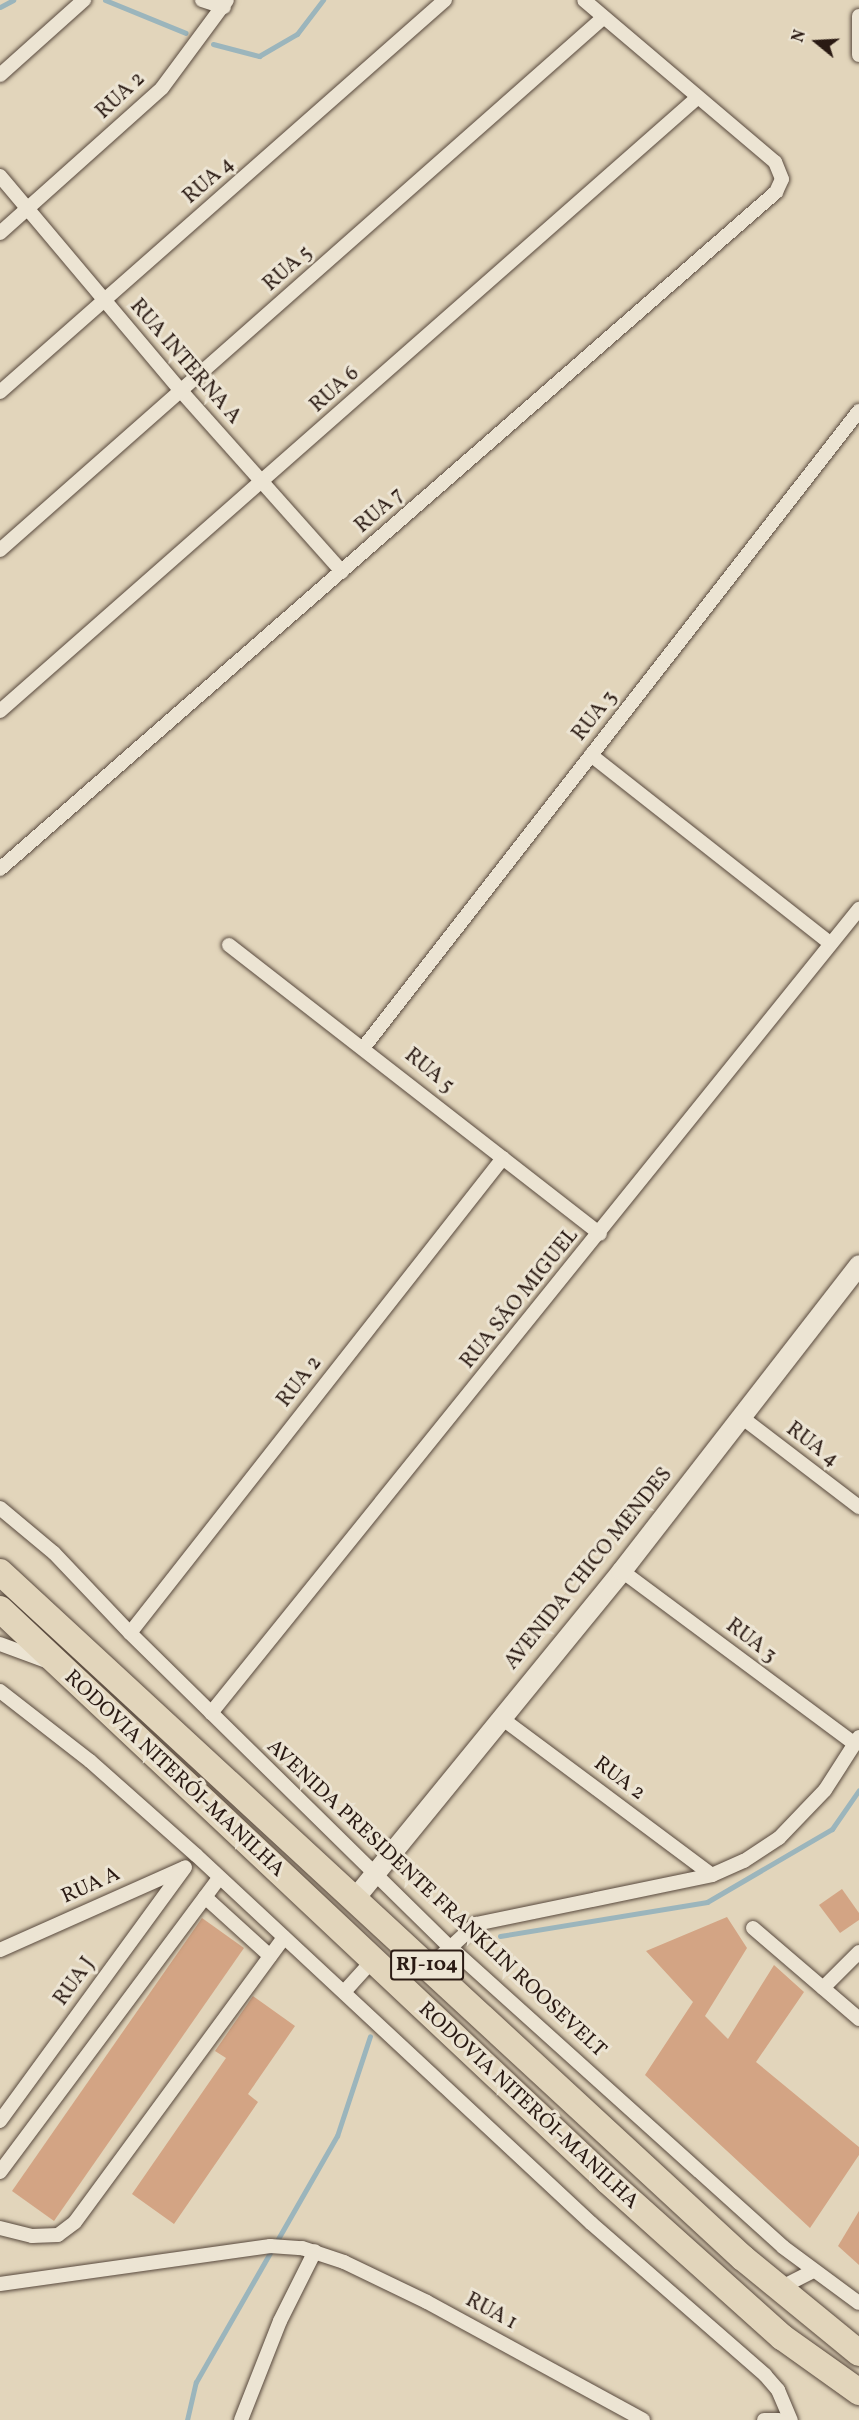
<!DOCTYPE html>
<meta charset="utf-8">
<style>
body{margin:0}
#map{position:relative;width:859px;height:2420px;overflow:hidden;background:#e2d5bb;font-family:Vollkorn,serif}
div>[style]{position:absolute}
.stream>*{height:5px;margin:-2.5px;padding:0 2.5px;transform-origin:2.5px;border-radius:2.5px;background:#9bb5bc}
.building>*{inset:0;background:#d3a484}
.roads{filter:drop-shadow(0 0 2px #58493d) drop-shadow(0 0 2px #58493d)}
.street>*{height:14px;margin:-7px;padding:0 7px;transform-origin:7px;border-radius:7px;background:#ece4d3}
.secondary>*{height:20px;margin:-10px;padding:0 10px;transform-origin:10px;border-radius:10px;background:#ece4d3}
.highway>*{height:26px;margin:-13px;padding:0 13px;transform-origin:13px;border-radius:13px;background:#e2d5bb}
span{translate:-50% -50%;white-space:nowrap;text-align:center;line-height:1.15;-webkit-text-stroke:6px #ece4d3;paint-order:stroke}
.shield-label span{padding:2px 4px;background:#ece4d3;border:2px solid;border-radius:4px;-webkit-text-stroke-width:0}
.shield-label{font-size:20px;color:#2a1a13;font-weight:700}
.street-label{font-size:21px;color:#2a1a13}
.north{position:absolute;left:787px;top:12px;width:60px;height:60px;-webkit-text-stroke:4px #ece4d3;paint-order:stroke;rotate:288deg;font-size:16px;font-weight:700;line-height:24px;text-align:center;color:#2a1a13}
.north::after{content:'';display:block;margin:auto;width:21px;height:27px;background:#2a1a13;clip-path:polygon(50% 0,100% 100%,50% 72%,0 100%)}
</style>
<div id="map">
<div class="stream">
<i style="left:105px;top:0;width:87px;rotate:22.2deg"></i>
<i style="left:0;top:7px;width:15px;rotate:-28deg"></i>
<i style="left:213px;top:44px;width:48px;rotate:14.6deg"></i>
<i style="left:259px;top:56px;width:44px;rotate:-30.1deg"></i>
<i style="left:297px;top:34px;width:43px;rotate:-52.6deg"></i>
<i style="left:500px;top:1936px;width:210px;rotate:-9.3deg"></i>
<i style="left:707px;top:1902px;width:145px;rotate:-30.3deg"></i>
<i style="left:832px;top:1829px;width:47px;rotate:-55.3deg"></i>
<i style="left:187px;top:2420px;width:39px;rotate:-77deg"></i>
<i style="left:196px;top:2382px;width:284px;rotate:-60.2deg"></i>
<i style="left:337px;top:2136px;width:105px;rotate:-71.7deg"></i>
</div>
<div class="building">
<i style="clip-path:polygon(842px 1889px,859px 1913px,859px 1920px,840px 1933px,819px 1905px)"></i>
<i style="clip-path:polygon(727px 1917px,747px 1948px,705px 2016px,728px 2039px,774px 1965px,804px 1992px,756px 2062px,859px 2147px,859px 2155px,810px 2228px,645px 2075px,693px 2002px,646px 1951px)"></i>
<i style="clip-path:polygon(202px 1918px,244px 1948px,54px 2221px,12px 2191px)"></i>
<i style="clip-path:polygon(253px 1996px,295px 2026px,248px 2094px,258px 2102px,174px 2224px,132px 2194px,226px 2058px,215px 2051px)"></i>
<i style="clip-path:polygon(859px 2211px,859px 2265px,838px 2246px)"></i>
</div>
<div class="roads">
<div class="street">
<i style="left:202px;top:0;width:23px;rotate:18deg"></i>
<i style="left:859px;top:16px;width:39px;rotate:90deg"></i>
<i style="left:0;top:75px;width:113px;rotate:-41.8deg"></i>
<i style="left:0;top:176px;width:281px;rotate:49.9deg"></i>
<i style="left:181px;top:391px;width:242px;rotate:48.3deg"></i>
<i style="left:0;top:233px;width:217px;rotate:-41.8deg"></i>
<i style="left:162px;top:88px;width:109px;rotate:-53.5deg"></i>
<i style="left:0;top:392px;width:593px;rotate:-41.38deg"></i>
<i style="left:0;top:550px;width:804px;rotate:-41.42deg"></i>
<i style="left:0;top:711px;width:927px;rotate:-41.33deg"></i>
<i style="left:591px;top:755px;width:305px;rotate:38.2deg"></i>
<i style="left:0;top:869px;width:1030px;rotate:-41.1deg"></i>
<i style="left:776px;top:192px;width:14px;rotate:-65deg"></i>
<i style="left:782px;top:179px;width:18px;rotate:-112deg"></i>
<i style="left:775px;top:162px;width:250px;rotate:-139.7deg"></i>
<i style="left:229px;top:945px;width:470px;rotate:37.9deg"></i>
<i style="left:364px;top:1047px;width:806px;rotate:-52.11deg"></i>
<i style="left:740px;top:1416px;width:150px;rotate:37.4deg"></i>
<i style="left:0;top:1508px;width:70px;rotate:39.8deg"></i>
<i style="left:54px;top:1553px;width:110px;rotate:46.5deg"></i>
<i style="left:130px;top:1633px;width:448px;rotate:44.5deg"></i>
<i style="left:450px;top:1947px;width:448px;rotate:42deg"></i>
<i style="left:783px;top:2247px;width:94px;rotate:36.4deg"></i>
<i style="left:622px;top:1571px;width:290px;rotate:36.6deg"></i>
<i style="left:130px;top:1633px;width:604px;rotate:-51.86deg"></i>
<i style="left:0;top:1644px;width:52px;rotate:20.2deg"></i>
<i style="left:0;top:1691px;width:114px;rotate:37.9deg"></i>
<i style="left:90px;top:1761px;width:142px;rotate:41.6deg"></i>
<i style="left:196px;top:1855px;width:540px;rotate:42.97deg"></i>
<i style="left:591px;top:2223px;width:231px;rotate:41.1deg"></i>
<i style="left:765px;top:2375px;width:20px;rotate:49deg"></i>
<i style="left:778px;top:2390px;width:33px;rotate:67deg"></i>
<i style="left:211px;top:1713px;width:1033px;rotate:-51.13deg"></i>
<i style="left:500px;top:1717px;width:264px;rotate:36.7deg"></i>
<i style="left:205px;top:1897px;width:88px;rotate:42.2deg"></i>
<i style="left:753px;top:1928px;width:140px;rotate:40.6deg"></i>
<i style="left:0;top:1950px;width:201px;rotate:-24deg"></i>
<i style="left:429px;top:1967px;width:64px;rotate:-42.5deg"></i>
<i style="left:476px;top:1924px;width:241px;rotate:-11.7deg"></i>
<i style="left:712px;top:1875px;width:35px;rotate:-24deg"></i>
<i style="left:744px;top:1861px;width:42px;rotate:-33.3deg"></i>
<i style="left:779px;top:1838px;width:66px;rotate:-46.2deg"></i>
<i style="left:825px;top:1790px;width:63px;rotate:-57.3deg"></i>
<i style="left:823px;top:1988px;width:51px;rotate:-45deg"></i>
<i style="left:344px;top:1992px;width:42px;rotate:-47.9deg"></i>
<i style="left:0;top:2121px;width:314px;rotate:-53.9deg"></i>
<i style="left:0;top:2172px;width:367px;rotate:-53.3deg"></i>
<i style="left:0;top:2228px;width:33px;rotate:14deg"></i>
<i style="left:32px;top:2236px;width:26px;rotate:-2deg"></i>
<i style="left:58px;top:2235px;width:21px;rotate:-37deg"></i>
<i style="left:75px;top:2222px;width:353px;rotate:-53.7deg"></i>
<i style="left:0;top:2284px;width:273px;rotate:-8deg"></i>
<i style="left:270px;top:2246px;width:32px;rotate:4deg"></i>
<i style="left:302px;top:2248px;width:44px;rotate:18.4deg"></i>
<i style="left:344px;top:2262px;width:92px;rotate:25.7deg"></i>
<i style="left:427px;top:2302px;width:246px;rotate:28.6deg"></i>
<i style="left:778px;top:2289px;width:39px;rotate:-27deg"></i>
<i style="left:241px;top:2420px;width:106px;rotate:-68.5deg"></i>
<i style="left:280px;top:2321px;width:78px;rotate:-63.4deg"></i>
<i style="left:764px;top:2420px;width:15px"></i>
</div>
<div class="secondary">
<i style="left:353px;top:1901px;width:426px;rotate:-50.8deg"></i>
<i style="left:622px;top:1571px;width:387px;rotate:-52.2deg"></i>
</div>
<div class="highway">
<i style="left:0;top:1572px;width:1011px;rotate:42.72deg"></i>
<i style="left:743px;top:2258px;width:150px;rotate:39.3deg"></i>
<i style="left:0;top:1609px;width:835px;rotate:43.25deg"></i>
<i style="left:608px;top:2181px;width:234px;rotate:41.9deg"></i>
<i style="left:782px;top:2337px;width:95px;rotate:35.5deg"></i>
</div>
</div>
<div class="shield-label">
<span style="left:427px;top:1965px">RJ-104</span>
</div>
<div class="street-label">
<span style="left:121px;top:96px;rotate:-43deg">RUA 2</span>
<span style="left:209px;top:181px;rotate:-41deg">RUA 4</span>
<span style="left:288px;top:269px;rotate:-42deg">RUA 5</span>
<span style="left:185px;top:362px;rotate:49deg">RUA INTERNA A</span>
<span style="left:335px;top:390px;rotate:-42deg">RUA 6</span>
<span style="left:380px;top:511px;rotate:-41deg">RUA 7</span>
<span style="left:595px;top:716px;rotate:-52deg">RUA 3</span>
<span style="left:429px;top:1071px;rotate:39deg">RUA 5</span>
<span style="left:520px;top:1299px;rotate:-51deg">RUA SÃO MIGUEL</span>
<span style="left:300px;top:1382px;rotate:-52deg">RUA 2</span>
<span style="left:812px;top:1445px;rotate:37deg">RUA 4</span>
<span style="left:589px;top:1569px;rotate:-51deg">AVENIDA CHICO MENDES</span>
<span style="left:751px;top:1641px;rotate:37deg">RUA 3</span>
<span style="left:174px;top:1774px;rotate:43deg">RODOVIA NITERÓI-MANILHA</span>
<span style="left:619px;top:1779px;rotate:37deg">RUA 2</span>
<span style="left:91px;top:1886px;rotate:-24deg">RUA A</span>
<span style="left:436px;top:1899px;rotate:43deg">AVENIDA PRESIDENTE FRANKLIN ROOSEVELT</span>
<span style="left:75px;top:1982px;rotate:-54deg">RUA J</span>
<span style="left:528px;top:2106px;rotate:43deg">RODOVIA NITERÓI-MANILHA</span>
<span style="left:491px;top:2312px;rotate:28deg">RUA 1</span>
</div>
<div class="north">N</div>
</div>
